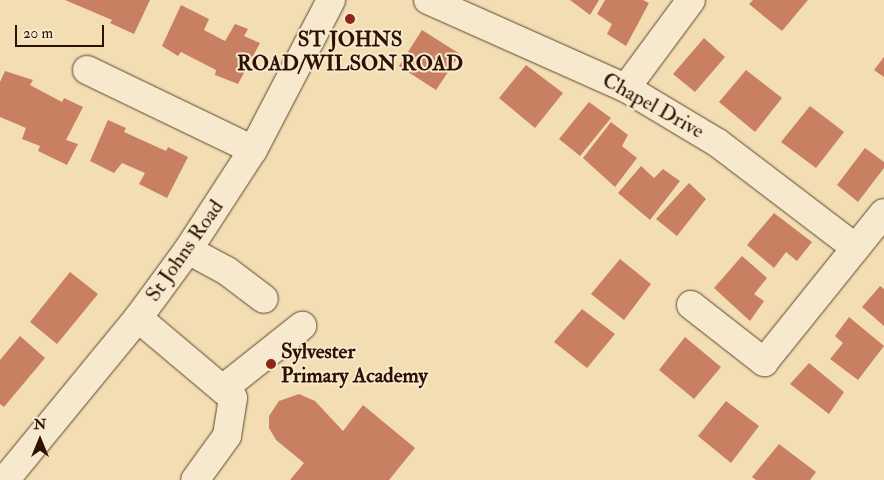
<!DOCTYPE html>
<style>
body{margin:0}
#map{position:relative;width:884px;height:480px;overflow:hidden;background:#f3ddb2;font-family:"IM FELL Double Pica",serif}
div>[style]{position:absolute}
.building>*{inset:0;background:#c98062}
.roads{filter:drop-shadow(0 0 1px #5e452f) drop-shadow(0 0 1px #5e452f)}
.minor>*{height:28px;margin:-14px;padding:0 14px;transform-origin:14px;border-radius:14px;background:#f7e9cd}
.dots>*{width:14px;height:14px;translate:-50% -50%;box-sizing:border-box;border:2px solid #f7e9cd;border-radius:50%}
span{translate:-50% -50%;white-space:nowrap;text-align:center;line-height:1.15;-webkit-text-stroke:4px #f7e9cd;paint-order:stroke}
.poi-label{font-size:21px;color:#2d1203;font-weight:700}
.left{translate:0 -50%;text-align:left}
.street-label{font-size:21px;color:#2d1203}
.north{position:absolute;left:15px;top:415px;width:50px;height:50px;-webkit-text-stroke:4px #f7e9cd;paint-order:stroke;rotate:0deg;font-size:14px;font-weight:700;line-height:20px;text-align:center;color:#2d1203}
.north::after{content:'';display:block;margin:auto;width:18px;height:22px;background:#2d1203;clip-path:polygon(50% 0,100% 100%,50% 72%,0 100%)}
.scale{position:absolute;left:15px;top:25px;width:89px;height:22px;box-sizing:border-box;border:2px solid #2d1203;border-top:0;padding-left:6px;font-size:15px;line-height:18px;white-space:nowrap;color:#2d1203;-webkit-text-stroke:4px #f7e9cd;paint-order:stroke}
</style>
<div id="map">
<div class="building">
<i style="clip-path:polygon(65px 0,150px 0,134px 34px,110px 23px,112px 20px)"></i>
<i style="clip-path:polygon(570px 0,599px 0,590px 15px)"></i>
<i style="clip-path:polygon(605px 0,643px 0,649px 3px,626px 46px,607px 34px,612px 24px,597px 14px)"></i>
<i style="clip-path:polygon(753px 0,808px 0,782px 31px,749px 4px)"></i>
<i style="clip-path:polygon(181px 5px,209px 19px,204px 30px,225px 41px,235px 24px,248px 29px,244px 36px,260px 43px,238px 84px,215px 75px,216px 70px,181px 52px,178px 56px,162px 46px)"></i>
<i style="clip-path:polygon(422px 30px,460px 54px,436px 90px,399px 66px)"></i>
<i style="clip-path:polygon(704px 38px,725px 57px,695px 92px,673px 74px)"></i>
<i style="clip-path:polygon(884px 57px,884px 77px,874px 70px)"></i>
<i style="clip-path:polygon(526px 65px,563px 93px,535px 128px,499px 98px)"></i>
<i style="clip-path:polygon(746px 70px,782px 98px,755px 132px,719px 102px)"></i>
<i style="clip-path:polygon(5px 71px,33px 80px,30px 85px,62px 102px,64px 98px,83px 107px,66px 140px,78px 144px,67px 165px,38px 151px,40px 146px,22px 139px,26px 128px,0 117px,0 82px)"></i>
<i style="clip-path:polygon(589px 102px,611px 118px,580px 156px,559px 139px)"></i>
<i style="clip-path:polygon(810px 106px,844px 132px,816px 168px,781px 142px)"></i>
<i style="clip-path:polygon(108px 120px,126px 128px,124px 132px,166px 151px,168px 147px,188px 157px,167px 198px,139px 184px,145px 173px,122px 163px,114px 173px,90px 161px)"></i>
<i style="clip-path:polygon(611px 122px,628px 135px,622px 146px,637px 158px,615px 187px,583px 158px)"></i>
<i style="clip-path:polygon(865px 148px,884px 162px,884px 168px,858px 202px,837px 185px)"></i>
<i style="clip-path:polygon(641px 166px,654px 178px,663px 169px,680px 181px,650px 220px,618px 193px)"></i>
<i style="clip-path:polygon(689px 183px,706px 199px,677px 236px,656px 219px)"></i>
<i style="clip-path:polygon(774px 213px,812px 242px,797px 261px,786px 252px,774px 268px,747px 245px)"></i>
<i style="clip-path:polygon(742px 256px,767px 278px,754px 294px,764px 301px,750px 321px,714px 288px)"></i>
<i style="clip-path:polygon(620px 259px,651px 284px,624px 320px,591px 294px)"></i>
<i style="clip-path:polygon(70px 272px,98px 294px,57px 344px,30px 322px)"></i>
<i style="clip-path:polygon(880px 286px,884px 289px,884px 326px,862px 307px)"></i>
<i style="clip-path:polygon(582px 309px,615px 334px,587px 368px,554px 342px)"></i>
<i style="clip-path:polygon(849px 317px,884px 346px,858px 380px,830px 359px,843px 343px,835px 336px)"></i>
<i style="clip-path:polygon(20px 336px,45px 358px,4px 407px,0 404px,0 360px)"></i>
<i style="clip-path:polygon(685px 337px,721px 367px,694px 399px,659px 370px)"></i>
<i style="clip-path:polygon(809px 363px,844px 392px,829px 414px,790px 384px)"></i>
<i style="clip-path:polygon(299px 394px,315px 401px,343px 431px,363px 405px,415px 448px,389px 480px,290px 480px,304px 463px,276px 440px,269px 428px,269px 416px,279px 401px)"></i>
<i style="clip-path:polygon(726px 401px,759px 426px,731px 463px,698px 436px)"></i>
<i style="clip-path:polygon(779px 444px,816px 472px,810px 480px,756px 480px,752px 477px)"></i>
</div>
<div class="roads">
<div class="minor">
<i style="left:428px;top:0;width:217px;rotate:24deg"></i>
<i style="left:626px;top:88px;width:107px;rotate:30.9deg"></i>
<i style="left:718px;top:143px;width:173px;rotate:37.3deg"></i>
<i style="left:87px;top:70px;width:184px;rotate:25.7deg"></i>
<i style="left:626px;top:88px;width:109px;rotate:-53.5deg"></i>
<i style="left:188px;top:250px;width:44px;rotate:28.3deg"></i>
<i style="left:227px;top:271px;width:46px;rotate:37.1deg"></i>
<i style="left:691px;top:305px;width:93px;rotate:38deg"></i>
<i style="left:764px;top:362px;width:191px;rotate:-51.2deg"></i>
<i style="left:138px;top:318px;width:124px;rotate:40.1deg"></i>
<i style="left:233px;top:398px;width:38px;rotate:99deg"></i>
<i style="left:227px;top:436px;width:54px;rotate:126deg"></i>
<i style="left:224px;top:388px;width:100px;rotate:-38.5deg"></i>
<i style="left:5px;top:480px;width:210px;rotate:-50.6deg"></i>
<i style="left:138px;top:318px;width:84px;rotate:-53.7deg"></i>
<i style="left:188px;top:250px;width:119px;rotate:-57deg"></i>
<i style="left:253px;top:150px;width:169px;rotate:-62.5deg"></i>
</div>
</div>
<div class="dots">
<i style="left:350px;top:19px;background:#8f2418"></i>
<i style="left:271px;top:364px;background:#8f2418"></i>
</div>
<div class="poi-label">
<span style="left:350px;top:52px">ST JOHNS<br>ROAD/WILSON ROAD</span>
<span class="left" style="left:281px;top:364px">Sylvester<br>Primary Academy</span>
</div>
<div class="street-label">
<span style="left:653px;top:106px;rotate:29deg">Chapel Drive</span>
<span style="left:185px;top:251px;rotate:-55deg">St Johns Road</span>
</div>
<div class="north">N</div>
<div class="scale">20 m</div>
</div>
